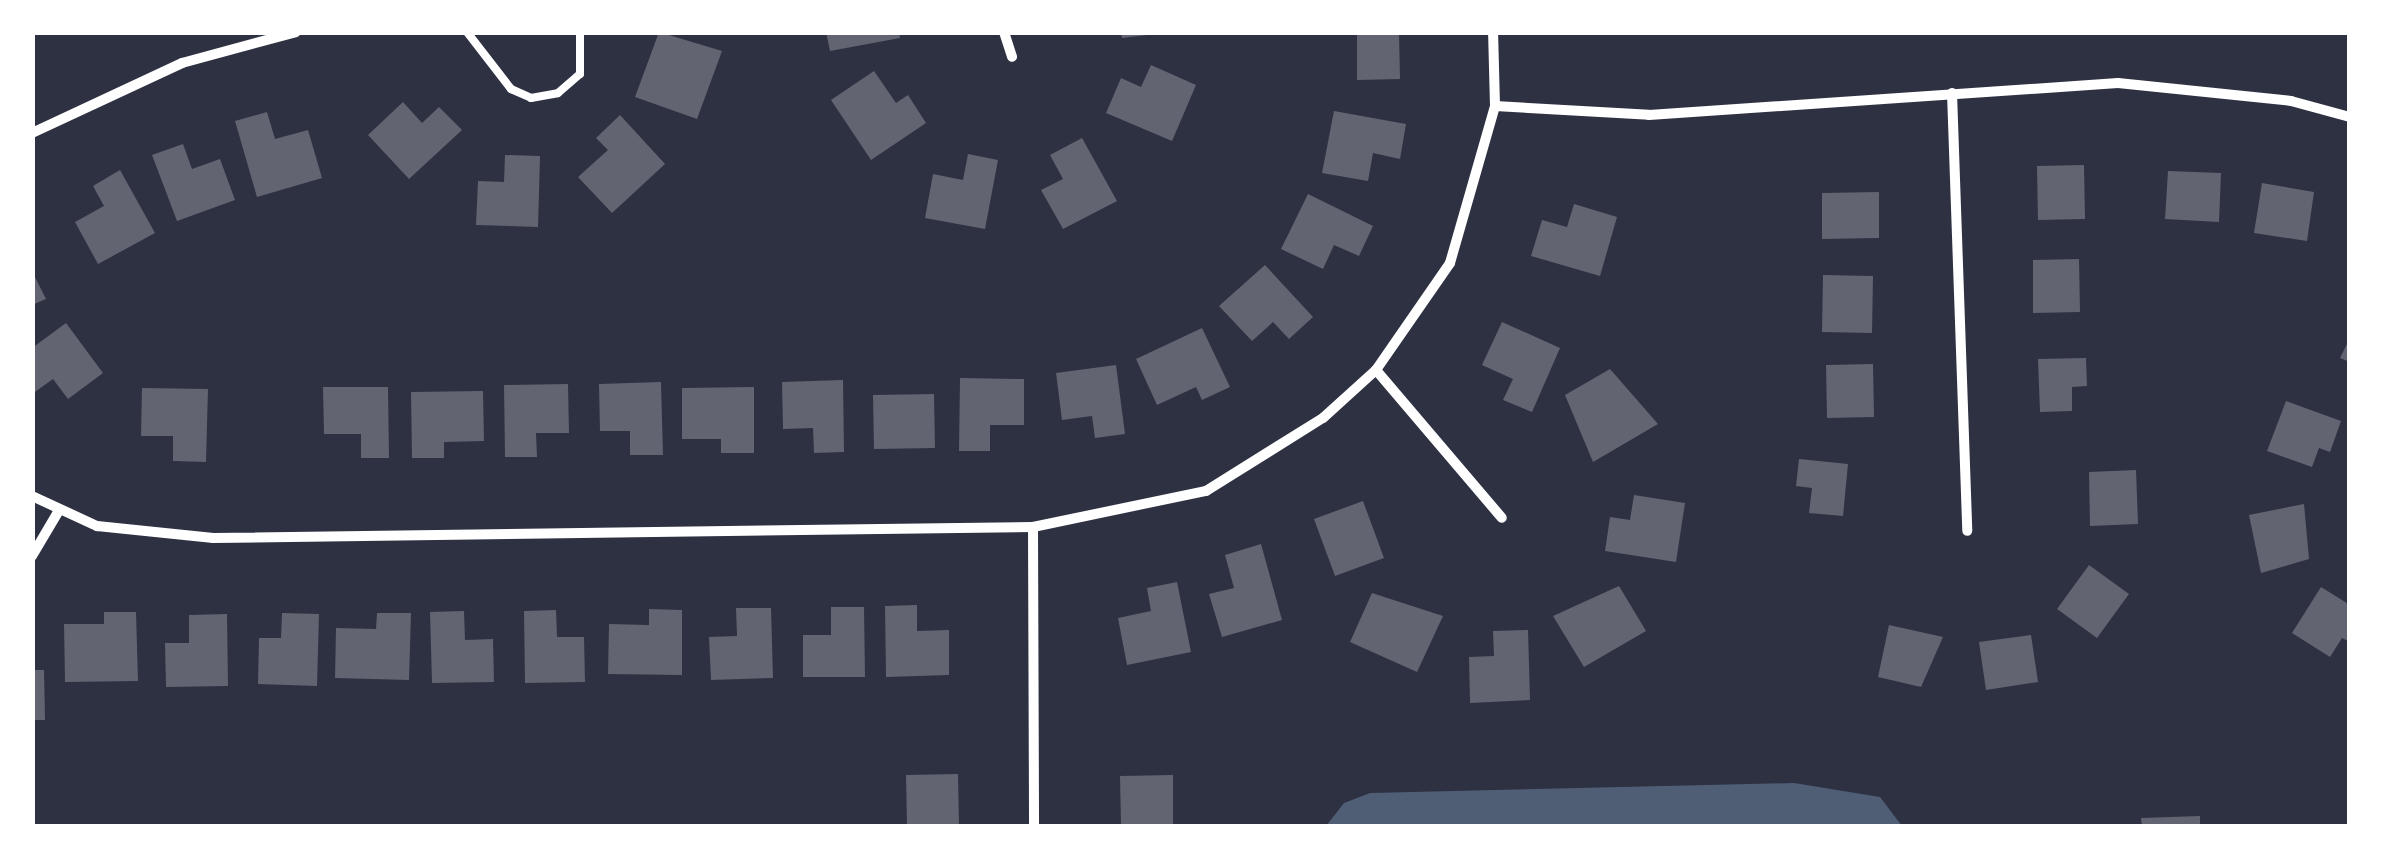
<!DOCTYPE html>
<style>
body{margin:0}
#map{position:relative;width:2382px;height:859px;overflow:hidden;background:#2d3142;font-family:Ubuntu,sans-serif}
div>[style]{position:absolute}
.water>*{inset:0;background:#4f5d75}
.building>*{inset:0;background:#626471}
.service>*{height:8px;margin:-4px;padding:0 4px;transform-origin:4px;border-radius:4px;background:#fff}
.minor>*{height:10px;margin:-5px;padding:0 5px;transform-origin:5px;border-radius:5px;background:#fff}
span{translate:-50% -50%;white-space:nowrap;text-align:center;line-height:1.15;-webkit-text-stroke:10px #fff;paint-order:stroke}
.frame{position:absolute;inset:0;border:35px solid #fff;pointer-events:none}
</style>
<div id="map">
<div class="water">
<i style="clip-path:polygon(1794px 783px,1880px 797px,1902px 826px,1326px 826px,1344px 803px,1370px 793px)"></i>
</div>
<div class="building">
<i style="clip-path:polygon(659px 32px,722px 51px,697px 119px,635px 97px)"></i>
<i style="clip-path:polygon(826px 32px,899px 32px,900px 38px,830px 51px)"></i>
<i style="clip-path:polygon(1121px 32px,1147px 32px,1147px 35px,1122px 38px)"></i>
<i style="clip-path:polygon(1357px 32px,1399px 32px,1400px 79px,1357px 80px)"></i>
<i style="clip-path:polygon(1151px 65px,1196px 85px,1172px 141px,1106px 113px,1121px 78px,1141px 87px)"></i>
<i style="clip-path:polygon(874px 71px,896px 103px,908px 95px,926px 123px,871px 160px,831px 100px)"></i>
<i style="clip-path:polygon(403px 102px,422px 123px,439px 107px,462px 130px,409px 179px,368px 135px)"></i>
<i style="clip-path:polygon(1334px 111px,1406px 124px,1400px 159px,1373px 153px,1368px 181px,1322px 173px)"></i>
<i style="clip-path:polygon(267px 112px,275px 139px,308px 130px,322px 178px,257px 197px,235px 121px)"></i>
<i style="clip-path:polygon(620px 115px,665px 164px,612px 213px,578px 177px,608px 150px,596px 138px)"></i>
<i style="clip-path:polygon(1082px 138px,1117px 201px,1063px 229px,1041px 190px,1063px 179px,1050px 155px)"></i>
<i style="clip-path:polygon(183px 144px,192px 169px,220px 159px,235px 200px,177px 221px,152px 155px)"></i>
<i style="clip-path:polygon(968px 154px,998px 160px,985px 229px,925px 218px,933px 174px,963px 180px)"></i>
<i style="clip-path:polygon(505px 155px,540px 156px,538px 227px,476px 225px,478px 181px,504px 182px)"></i>
<i style="clip-path:polygon(2084px 165px,2085px 219px,2038px 220px,2037px 166px)"></i>
<i style="clip-path:polygon(120px 170px,155px 233px,98px 264px,75px 222px,104px 206px,93px 186px)"></i>
<i style="clip-path:polygon(2168px 171px,2221px 173px,2219px 222px,2165px 219px)"></i>
<i style="clip-path:polygon(2262px 183px,2314px 192px,2307px 241px,2254px 233px)"></i>
<i style="clip-path:polygon(1879px 192px,1879px 238px,1822px 239px,1822px 193px)"></i>
<i style="clip-path:polygon(1308px 194px,1373px 226px,1359px 256px,1334px 245px,1323px 269px,1281px 249px)"></i>
<i style="clip-path:polygon(1574px 204px,1617px 217px,1600px 276px,1531px 256px,1542px 220px,1567px 227px)"></i>
<i style="clip-path:polygon(2079px 259px,2080px 312px,2033px 313px,2033px 260px)"></i>
<i style="clip-path:polygon(1265px 265px,1313px 317px,1289px 339px,1273px 322px,1252px 341px,1219px 306px)"></i>
<i style="clip-path:polygon(32px 271px,46px 299px,32px 305px)"></i>
<i style="clip-path:polygon(1823px 275px,1873px 276px,1872px 333px,1822px 332px)"></i>
<i style="clip-path:polygon(1502px 322px,1560px 348px,1532px 412px,1503px 400px,1513px 379px,1482px 365px)"></i>
<i style="clip-path:polygon(66px 323px,103px 373px,68px 399px,53px 379px,32px 394px,32px 348px)"></i>
<i style="clip-path:polygon(1202px 328px,1230px 387px,1202px 400px,1196px 387px,1157px 405px,1136px 359px)"></i>
<i style="clip-path:polygon(2350px 338px,2350px 362px,2340px 358px)"></i>
<i style="clip-path:polygon(2086px 358px,2087px 386px,2072px 387px,2072px 411px,2040px 412px,2038px 359px)"></i>
<i style="clip-path:polygon(1873px 364px,1874px 417px,1827px 418px,1826px 365px)"></i>
<i style="clip-path:polygon(1116px 365px,1125px 434px,1095px 438px,1092px 416px,1062px 420px,1056px 373px)"></i>
<i style="clip-path:polygon(1610px 369px,1658px 424px,1593px 462px,1565px 395px)"></i>
<i style="clip-path:polygon(960px 378px,1024px 379px,1024px 425px,990px 425px,990px 451px,959px 451px)"></i>
<i style="clip-path:polygon(843px 380px,844px 452px,814px 453px,813px 428px,783px 429px,782px 382px)"></i>
<i style="clip-path:polygon(661px 382px,663px 455px,630px 455px,630px 431px,600px 431px,599px 384px)"></i>
<i style="clip-path:polygon(568px 384px,569px 433px,536px 433px,537px 457px,505px 457px,504px 385px)"></i>
<i style="clip-path:polygon(323px 387px,388px 387px,389px 458px,361px 458px,361px 434px,324px 434px)"></i>
<i style="clip-path:polygon(754px 387px,754px 453px,721px 453px,721px 439px,682px 439px,682px 388px)"></i>
<i style="clip-path:polygon(142px 388px,208px 389px,206px 462px,173px 461px,173px 436px,141px 436px)"></i>
<i style="clip-path:polygon(483px 391px,484px 441px,444px 442px,444px 458px,412px 458px,411px 392px)"></i>
<i style="clip-path:polygon(934px 394px,935px 448px,874px 449px,873px 395px)"></i>
<i style="clip-path:polygon(2286px 401px,2341px 421px,2330px 452px,2319px 448px,2312px 467px,2267px 451px)"></i>
<i style="clip-path:polygon(1799px 459px,1848px 464px,1843px 516px,1809px 513px,1812px 488px,1796px 486px)"></i>
<i style="clip-path:polygon(2136px 470px,2138px 524px,2090px 526px,2089px 472px)"></i>
<i style="clip-path:polygon(1634px 495px,1685px 503px,1676px 562px,1605px 551px,1610px 517px,1630px 520px)"></i>
<i style="clip-path:polygon(1363px 501px,1384px 558px,1335px 576px,1314px 519px)"></i>
<i style="clip-path:polygon(2304px 504px,2309px 559px,2261px 573px,2249px 515px)"></i>
<i style="clip-path:polygon(1261px 544px,1282px 620px,1222px 637px,1209px 594px,1234px 588px,1225px 555px)"></i>
<i style="clip-path:polygon(2089px 565px,2129px 594px,2097px 638px,2057px 609px)"></i>
<i style="clip-path:polygon(1177px 582px,1191px 652px,1127px 665px,1118px 618px,1151px 611px,1147px 588px)"></i>
<i style="clip-path:polygon(1619px 586px,1646px 631px,1584px 667px,1553px 616px)"></i>
<i style="clip-path:polygon(2321px 587px,2350px 605px,2350px 642px,2342px 638px,2330px 657px,2292px 633px)"></i>
<i style="clip-path:polygon(1372px 593px,1443px 616px,1417px 672px,1350px 642px)"></i>
<i style="clip-path:polygon(917px 605px,917px 631px,949px 630px,949px 675px,886px 677px,885px 606px)"></i>
<i style="clip-path:polygon(831px 607px,864px 607px,865px 677px,803px 677px,803px 635px,831px 635px)"></i>
<i style="clip-path:polygon(736px 608px,771px 608px,773px 678px,711px 680px,709px 637px,737px 636px)"></i>
<i style="clip-path:polygon(649px 609px,682px 610px,682px 675px,608px 674px,609px 624px,649px 625px)"></i>
<i style="clip-path:polygon(556px 610px,557px 637px,584px 637px,585px 682px,525px 683px,524px 611px)"></i>
<i style="clip-path:polygon(464px 611px,465px 640px,493px 639px,494px 682px,432px 683px,430px 612px)"></i>
<i style="clip-path:polygon(104px 612px,136px 612px,138px 681px,65px 682px,64px 624px,104px 624px)"></i>
<i style="clip-path:polygon(282px 613px,319px 614px,317px 686px,258px 684px,259px 638px,281px 638px)"></i>
<i style="clip-path:polygon(377px 613px,411px 613px,409px 680px,335px 678px,336px 628px,376px 629px)"></i>
<i style="clip-path:polygon(227px 614px,228px 686px,166px 687px,165px 643px,189px 643px,189px 615px)"></i>
<i style="clip-path:polygon(1889px 625px,1943px 637px,1921px 687px,1878px 677px)"></i>
<i style="clip-path:polygon(1528px 630px,1530px 700px,1470px 703px,1469px 657px,1494px 656px,1493px 631px)"></i>
<i style="clip-path:polygon(2031px 635px,2038px 682px,1986px 690px,1979px 642px)"></i>
<i style="clip-path:polygon(32px 670px,44px 670px,45px 720px,32px 720px)"></i>
<i style="clip-path:polygon(958px 774px,959px 826px,907px 826px,906px 775px)"></i>
<i style="clip-path:polygon(1173px 775px,1173px 825px,1121px 826px,1120px 776px)"></i>
<i style="clip-path:polygon(2200px 816px,2200px 826px,2142px 826px,2141px 818px)"></i>
</div>
<div class="service">
<i style="left:467px;top:32px;width:72px;rotate:52.3deg"></i>
<i style="left:511px;top:89px;width:22px;rotate:24deg"></i>
<i style="left:531px;top:98px;width:27px;rotate:-10deg"></i>
<i style="left:558px;top:93px;width:29px;rotate:-41deg"></i>
<i style="left:580px;top:74px;width:42px;rotate:-90deg"></i>
</div>
<div class="minor">
<i style="left:1004px;top:32px;width:26px;rotate:72deg"></i>
<i style="left:1952px;top:93px;width:438px;rotate:88deg"></i>
<i style="left:1495px;top:106px;width:154px;rotate:3.3deg"></i>
<i style="left:1649px;top:115px;width:470px;rotate:-3.9deg"></i>
<i style="left:2118px;top:83px;width:174px;rotate:5.9deg"></i>
<i style="left:2291px;top:101px;width:61px;rotate:15.2deg"></i>
<i style="left:32px;top:133px;width:166px;rotate:-25deg"></i>
<i style="left:182px;top:63px;width:118px;rotate:-15.2deg"></i>
<i style="left:1376px;top:370px;width:194px;rotate:49.6deg"></i>
<i style="left:32px;top:496px;width:72px;rotate:24.8deg"></i>
<i style="left:97px;top:526px;width:117px;rotate:5.9deg"></i>
<i style="left:213px;top:538px;width:820px;rotate:-0.77deg"></i>
<i style="left:1033px;top:527px;width:177px;rotate:-11.8deg"></i>
<i style="left:1206px;top:491px;width:138px;rotate:-32deg"></i>
<i style="left:1323px;top:418px;width:72px;rotate:-42.2deg"></i>
<i style="left:1376px;top:370px;width:130px;rotate:-55.3deg"></i>
<i style="left:1450px;top:263px;width:163px;rotate:-74deg"></i>
<i style="left:1495px;top:106px;width:74px;rotate:-91.5deg"></i>
<i style="left:1033px;top:527px;width:299px;rotate:89.8deg"></i>
<i style="left:32px;top:556px;width:51px;rotate:-59.4deg"></i>
</div>
<div class="frame"></div>
</div>
